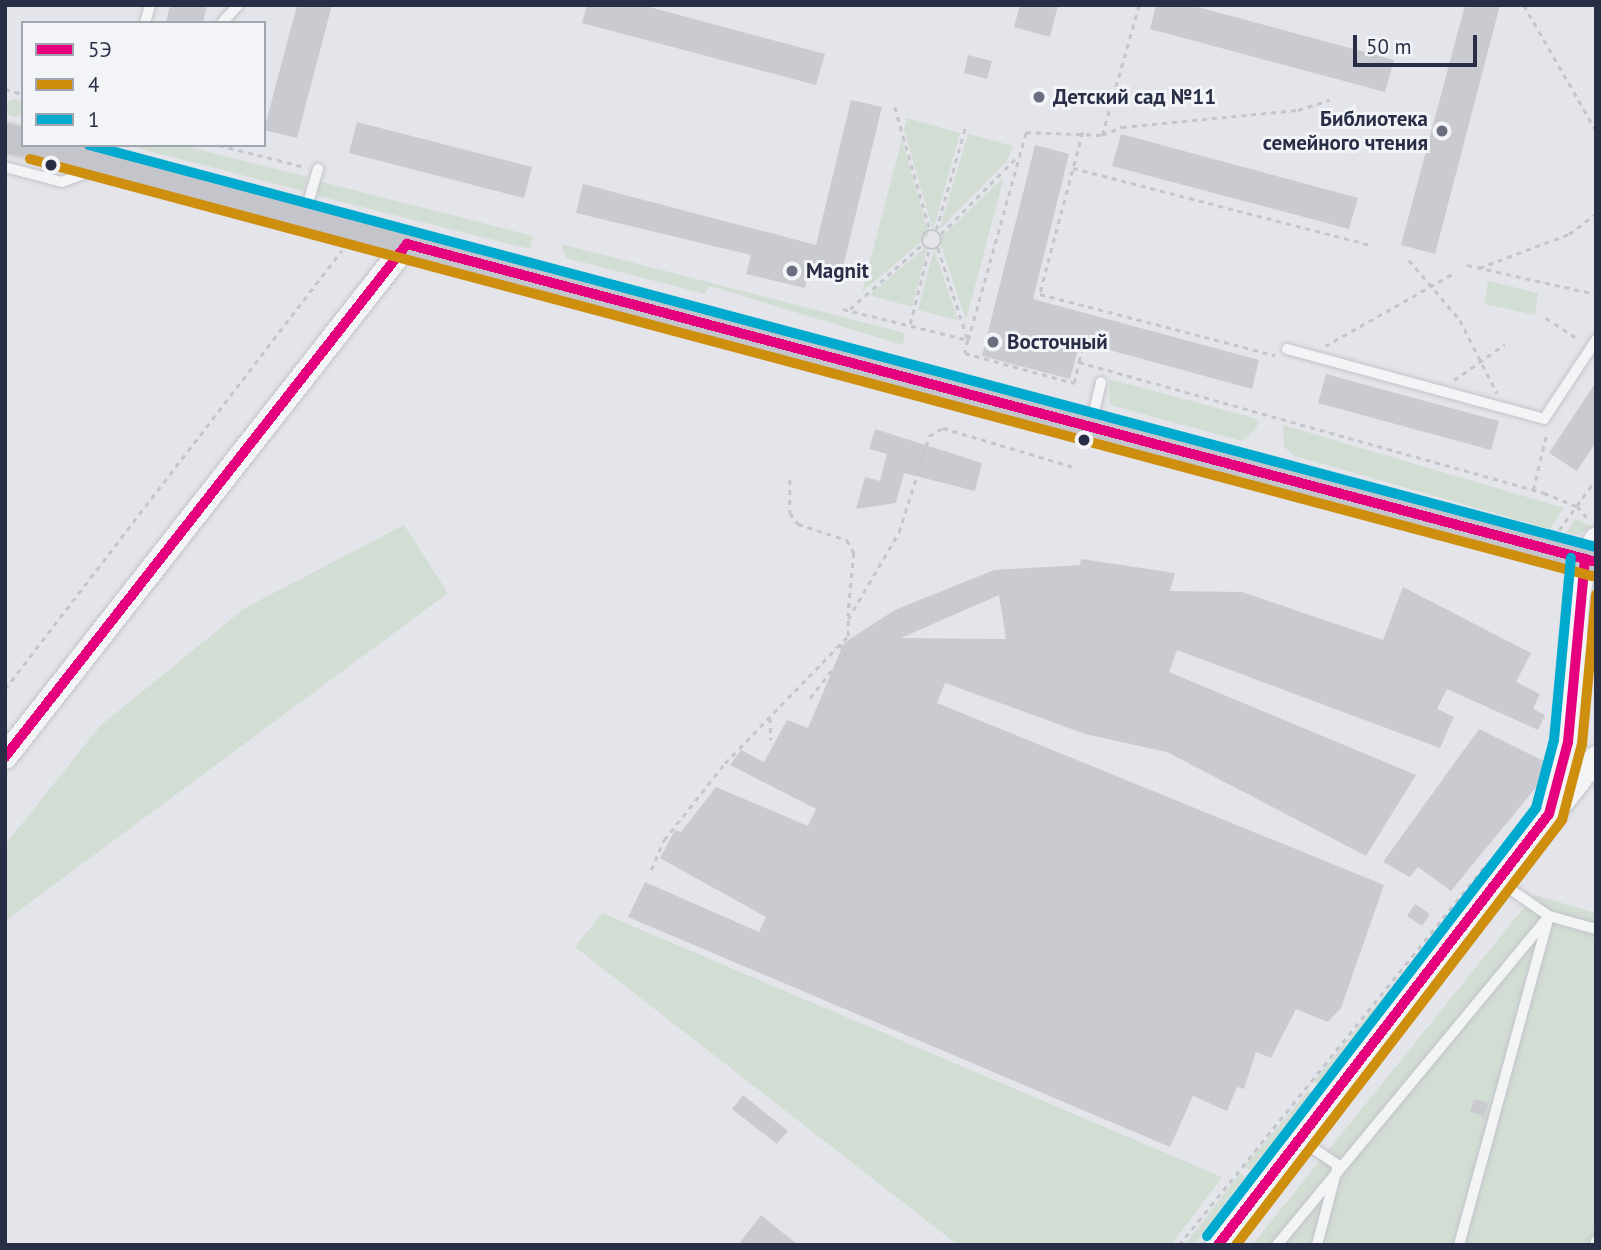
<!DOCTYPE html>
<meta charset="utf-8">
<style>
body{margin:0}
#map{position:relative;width:1601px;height:1250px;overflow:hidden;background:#e4e5ea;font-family:"PT Sans",sans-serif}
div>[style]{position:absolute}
.green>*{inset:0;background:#d2ddd4}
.round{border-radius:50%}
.building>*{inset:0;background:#cacbd0}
.path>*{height:2.5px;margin-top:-1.25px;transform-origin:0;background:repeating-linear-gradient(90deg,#c5c6cc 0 5px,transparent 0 10px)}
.path>.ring{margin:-1.25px;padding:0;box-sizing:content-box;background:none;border:2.5px solid #c5c6cc;border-radius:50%}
.roads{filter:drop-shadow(0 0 2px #c2c3c8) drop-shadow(0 0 2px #c2c3c8)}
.service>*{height:10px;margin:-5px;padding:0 5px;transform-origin:5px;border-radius:5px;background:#f3f4f6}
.minor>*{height:19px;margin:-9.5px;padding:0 9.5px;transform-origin:9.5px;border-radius:9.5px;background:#f3f4f6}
.tertiary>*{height:24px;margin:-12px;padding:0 12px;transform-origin:12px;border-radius:12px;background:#f3f4f6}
.secondary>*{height:28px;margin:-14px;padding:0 14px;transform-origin:14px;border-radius:14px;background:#c4c5cb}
.bus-1>*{height:10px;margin:-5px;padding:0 5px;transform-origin:5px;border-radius:5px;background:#e5007d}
.bus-2>*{height:10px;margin:-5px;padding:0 5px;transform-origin:5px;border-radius:5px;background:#ce8e0e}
.bus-3>*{height:10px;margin:-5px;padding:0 5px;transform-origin:5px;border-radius:5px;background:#00a9ce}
.dots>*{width:19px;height:19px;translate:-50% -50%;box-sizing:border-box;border:4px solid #f2f4f8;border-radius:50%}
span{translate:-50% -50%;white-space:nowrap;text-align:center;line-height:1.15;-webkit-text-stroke:6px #f2f4f8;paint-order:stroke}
.poi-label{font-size:21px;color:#282e45;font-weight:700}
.left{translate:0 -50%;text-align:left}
.right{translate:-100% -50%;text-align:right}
.frame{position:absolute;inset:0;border:7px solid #282e45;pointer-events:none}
.legend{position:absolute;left:21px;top:21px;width:245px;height:126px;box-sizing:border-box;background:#f2f4f8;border:2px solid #a1a5b0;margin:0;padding:9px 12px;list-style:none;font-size:21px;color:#282e45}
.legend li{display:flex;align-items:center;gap:14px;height:35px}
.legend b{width:35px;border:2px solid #a1a5b0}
.scale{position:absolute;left:1353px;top:35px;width:124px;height:32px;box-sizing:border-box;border:4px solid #282e45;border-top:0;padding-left:9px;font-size:21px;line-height:24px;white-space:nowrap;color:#282e45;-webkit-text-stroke:5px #f2f4f8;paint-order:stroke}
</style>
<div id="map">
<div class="green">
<i class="round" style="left:5px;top:99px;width:18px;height:18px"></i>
<i style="clip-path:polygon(907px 118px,960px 133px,933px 230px,904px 129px)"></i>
<i style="clip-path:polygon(968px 134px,1013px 146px,1007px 161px,939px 230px)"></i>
<i style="clip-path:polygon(902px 139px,929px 235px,862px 292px)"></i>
<i style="clip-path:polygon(126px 145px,181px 145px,307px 177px,303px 191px)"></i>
<i style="clip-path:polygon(1004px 177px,966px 320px,939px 239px)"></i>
<i style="clip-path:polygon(318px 181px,533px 236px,530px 249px,318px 196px)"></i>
<i style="clip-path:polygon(561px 244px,905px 333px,903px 345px,710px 286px,705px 294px,566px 258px)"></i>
<i style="clip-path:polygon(928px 245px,912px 307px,869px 295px)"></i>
<i style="clip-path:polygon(934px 249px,958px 320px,918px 310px)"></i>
<i style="clip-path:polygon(1488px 281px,1538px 293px,1535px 315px,1484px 304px)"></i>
<i style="clip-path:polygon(1109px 379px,1258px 419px,1257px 427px,1242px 441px,1110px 405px)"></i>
<i style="clip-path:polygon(1283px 425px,1564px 508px,1550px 529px,1295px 456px,1284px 447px)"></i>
<i style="clip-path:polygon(1575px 519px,1591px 526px,1579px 535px,1566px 533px)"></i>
<i style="clip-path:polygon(404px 525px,448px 593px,5px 921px,5px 845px,100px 726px,245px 608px)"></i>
<i style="clip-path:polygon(1510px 844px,1514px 848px,1463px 911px,1457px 906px)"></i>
<i style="clip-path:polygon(1534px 895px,1596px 913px,1596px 1245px,1252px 1245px)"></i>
<i style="clip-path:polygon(602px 913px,1222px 1177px,1171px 1245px,958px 1245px,575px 947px)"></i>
<i style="clip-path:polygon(1450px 915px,1456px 919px,1321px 1085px,1313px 1082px)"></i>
<i style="clip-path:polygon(1308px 1091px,1313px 1094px,1250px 1170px,1244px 1167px)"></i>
<i style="clip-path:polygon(1240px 1173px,1245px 1177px,1194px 1245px,1185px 1245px)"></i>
</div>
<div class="building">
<i style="clip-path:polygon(170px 5px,207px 5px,203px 23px,166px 23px)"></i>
<i style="clip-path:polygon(297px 5px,332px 5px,297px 138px,264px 130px)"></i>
<i style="clip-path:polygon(587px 5px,642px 5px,825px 54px,816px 85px,582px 23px)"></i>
<i style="clip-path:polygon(1020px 5px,1058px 5px,1050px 37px,1014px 27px)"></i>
<i style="clip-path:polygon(1156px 5px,1190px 5px,1394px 60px,1385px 92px,1150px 29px)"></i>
<i style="clip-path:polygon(1465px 5px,1500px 5px,1435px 254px,1401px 245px)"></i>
<i style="clip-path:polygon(968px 55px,992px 61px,987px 79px,964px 73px)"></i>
<i style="clip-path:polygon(851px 100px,882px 107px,840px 279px,809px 272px,805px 288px,746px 274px,751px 255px,576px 213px,583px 184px,816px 245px)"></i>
<i style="clip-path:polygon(357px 122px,532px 167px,524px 198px,349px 153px)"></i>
<i style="clip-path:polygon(1121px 134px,1358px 198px,1349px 229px,1112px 166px)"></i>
<i style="clip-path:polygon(1035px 145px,1069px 154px,1033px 299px,1259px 360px,1252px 389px,1080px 342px,1070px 379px,982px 356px)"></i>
<i style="clip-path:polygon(1326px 374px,1499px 421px,1491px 450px,1318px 403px)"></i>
<i style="clip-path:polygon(1596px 382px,1596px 442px,1577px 471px,1549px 453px)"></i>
<i style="clip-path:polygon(875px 429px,982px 463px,975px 491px,904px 473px,896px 503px,856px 509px,865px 477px,880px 481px,887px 454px,869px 449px)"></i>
<i style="clip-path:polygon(evenodd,1081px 559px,1175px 573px,1170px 591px,1242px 592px,1383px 640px,1403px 587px,1531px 653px,1516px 682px,1540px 694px,1533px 709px,1545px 715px,1538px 730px,1447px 689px,1437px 709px,1454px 717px,1440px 748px,1177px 650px,1169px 672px,1416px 775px,1366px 856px,1167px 752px,1085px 734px,945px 683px,937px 703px,1384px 885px,1341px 1008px,1328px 1022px,1296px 1009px,1271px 1058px,1256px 1052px,1244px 1089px,1237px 1087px,1227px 1111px,1193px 1096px,1170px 1147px,628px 917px,645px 882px,759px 932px,766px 917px,660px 858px,675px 830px,681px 832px,716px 787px,808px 826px,816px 809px,730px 765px,741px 750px,764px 762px,787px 720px,808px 728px,844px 643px,895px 610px,994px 570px,1080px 565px,1081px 559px,999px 595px,1006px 639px,901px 638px,999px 595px)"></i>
<i style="clip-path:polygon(1479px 729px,1544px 761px,1542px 780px,1451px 891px,1418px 867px,1410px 877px,1383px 862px)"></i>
<i style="clip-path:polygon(1415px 904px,1430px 914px,1422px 926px,1407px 916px)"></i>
<i style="clip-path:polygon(743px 1095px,788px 1131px,777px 1144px,732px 1109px)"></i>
<i style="clip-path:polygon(1474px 1099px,1488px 1103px,1484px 1116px,1470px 1112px)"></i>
<i style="clip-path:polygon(761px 1215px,798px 1245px,738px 1245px)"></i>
</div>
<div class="path">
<i style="left:1524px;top:5px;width:144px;rotate:60.1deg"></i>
<i style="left:5px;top:89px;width:19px;rotate:16deg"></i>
<i style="left:895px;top:107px;width:128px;rotate:74.1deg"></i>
<i style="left:1083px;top:132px;width:168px;rotate:104.9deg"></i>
<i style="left:1040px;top:294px;width:243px;rotate:14.6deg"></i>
<i style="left:1102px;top:135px;width:22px;rotate:-22deg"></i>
<i style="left:1122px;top:127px;width:177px;rotate:-5.5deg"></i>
<i style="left:1298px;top:110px;width:33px;rotate:-18deg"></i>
<i style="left:219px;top:145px;width:89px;rotate:14.3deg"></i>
<i style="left:1073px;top:168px;width:307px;rotate:14.5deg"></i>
<i class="ring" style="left:922px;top:230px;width:17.5px;height:17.5px"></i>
<i style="left:936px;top:230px;width:109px;rotate:-74.1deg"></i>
<i style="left:941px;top:234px;width:105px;rotate:-45.4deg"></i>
<i style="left:938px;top:248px;width:97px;rotate:71.9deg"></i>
<i style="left:968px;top:340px;width:13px;rotate:103deg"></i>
<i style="left:965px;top:353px;width:113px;rotate:15.4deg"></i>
<i style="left:1074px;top:383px;width:22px;rotate:-77deg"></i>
<i style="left:1079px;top:362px;width:483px;rotate:15.7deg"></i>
<i style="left:1544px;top:493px;width:35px;rotate:22deg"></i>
<i style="left:1577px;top:506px;width:20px;rotate:49deg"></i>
<i style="left:1409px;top:260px;width:79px;rotate:49.6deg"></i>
<i style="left:1460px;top:320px;width:82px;rotate:63.1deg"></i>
<i style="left:1467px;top:265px;width:132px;rotate:12.7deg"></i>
<i style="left:1479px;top:268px;width:96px;rotate:-20.7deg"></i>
<i style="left:1569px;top:234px;width:34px;rotate:-37deg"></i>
<i style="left:843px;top:309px;width:129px;rotate:13.9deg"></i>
<i style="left:968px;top:340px;width:216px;rotate:-74.4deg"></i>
<i style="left:1026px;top:132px;width:76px;rotate:2.3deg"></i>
<i style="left:1102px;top:135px;width:135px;rotate:-74.1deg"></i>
<i style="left:850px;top:309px;width:98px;rotate:-41.7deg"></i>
<i style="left:1546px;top:318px;width:40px;rotate:32.9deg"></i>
<i style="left:910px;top:324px;width:77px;rotate:-75.8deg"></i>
<i style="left:1325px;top:346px;width:150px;rotate:-29.5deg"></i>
<i style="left:1079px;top:362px;width:12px;rotate:-76deg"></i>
<i style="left:1454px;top:380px;width:62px;rotate:-35.2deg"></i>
<i style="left:790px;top:480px;width:33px;rotate:90deg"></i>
<i style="left:790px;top:513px;width:14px;rotate:54deg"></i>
<i style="left:798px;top:524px;width:52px;rotate:18.1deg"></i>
<i style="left:847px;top:540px;width:15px;rotate:62deg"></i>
<i style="left:854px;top:553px;width:63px;rotate:95.4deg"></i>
<i style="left:1533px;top:490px;width:60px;rotate:-76.4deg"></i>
<i style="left:1559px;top:530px;width:63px;rotate:-54deg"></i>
<i style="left:840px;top:644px;width:22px;rotate:60deg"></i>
<i style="left:5px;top:689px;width:553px;rotate:-52.49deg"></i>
<i style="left:810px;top:698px;width:52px;rotate:-52deg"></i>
<i style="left:770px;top:718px;width:22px;rotate:87deg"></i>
<i style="left:651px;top:870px;width:33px;rotate:-67deg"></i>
<i style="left:664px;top:840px;width:98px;rotate:-51.6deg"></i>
<i style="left:725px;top:763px;width:177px;rotate:-45.9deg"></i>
<i style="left:848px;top:636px;width:17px;rotate:-90deg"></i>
<i style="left:848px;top:619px;width:101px;rotate:-59.6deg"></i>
<i style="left:899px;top:532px;width:101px;rotate:-72.6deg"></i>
<i style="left:929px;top:436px;width:16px;rotate:-30deg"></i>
<i style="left:943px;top:428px;width:140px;rotate:16.6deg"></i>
<i style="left:1179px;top:1245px;width:491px;rotate:-51.1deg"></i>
</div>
<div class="roads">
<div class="service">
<i style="left:145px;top:23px;width:19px;rotate:-74deg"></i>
<i style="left:222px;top:23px;width:24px;rotate:-48deg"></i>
<i style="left:5px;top:167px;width:59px;rotate:14.7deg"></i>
<i style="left:62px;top:182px;width:28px;rotate:-21deg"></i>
<i style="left:88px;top:172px;width:32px;rotate:-58deg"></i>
<i style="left:305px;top:213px;width:46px;rotate:-73.5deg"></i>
<i style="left:1287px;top:349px;width:266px;rotate:15.2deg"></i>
<i style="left:1544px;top:419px;width:95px;rotate:-56.6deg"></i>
<i style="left:1091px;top:425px;width:44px;rotate:-76.9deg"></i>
<i style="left:1500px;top:882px;width:60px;rotate:34.8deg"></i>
<i style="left:1549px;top:916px;width:49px;rotate:15.5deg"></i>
<i style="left:1299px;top:1139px;width:47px;rotate:33.7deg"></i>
<i style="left:1338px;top:1165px;width:83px;rotate:104.7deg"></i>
<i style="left:1277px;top:1245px;width:427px;rotate:-50.4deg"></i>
<i style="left:1459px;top:1245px;width:340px;rotate:-74.7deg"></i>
<i style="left:1595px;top:1245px;width:4px;rotate:-76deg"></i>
</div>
<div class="minor">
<i style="left:1575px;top:641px;width:24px;rotate:30deg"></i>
</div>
<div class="tertiary">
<i style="left:5px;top:757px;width:652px;rotate:-51.92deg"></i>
<i style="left:1553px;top:803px;width:63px;rotate:-76.2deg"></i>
<i style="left:1568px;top:742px;width:141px;rotate:-86.3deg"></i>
<i style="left:1577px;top:601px;width:43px;rotate:-79.2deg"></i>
<i style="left:1585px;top:559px;width:22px;rotate:-60deg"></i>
<i style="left:1218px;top:1245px;width:616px;rotate:-52.18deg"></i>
</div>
<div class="secondary">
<i style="left:5px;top:138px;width:18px;rotate:13deg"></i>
<i style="left:34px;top:145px;width:1617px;rotate:14.95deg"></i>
</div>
</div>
<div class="bus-1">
<i style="left:407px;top:244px;width:1231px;rotate:14.97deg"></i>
<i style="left:5px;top:757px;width:652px;rotate:-51.92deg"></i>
<i style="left:1218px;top:1245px;width:543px;rotate:-52.48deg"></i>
<i style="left:1549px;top:814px;width:74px;rotate:-75.2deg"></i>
<i style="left:1568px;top:742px;width:184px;rotate:-84.7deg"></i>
</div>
<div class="bus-2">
<i style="left:30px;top:159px;width:1617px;rotate:14.95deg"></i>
<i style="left:1236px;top:1245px;width:536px;rotate:-52.51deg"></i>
<i style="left:1562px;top:820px;width:79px;rotate:-75.3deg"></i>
<i style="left:1582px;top:744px;width:150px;rotate:-84.6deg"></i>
</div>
<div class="bus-3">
<i style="left:89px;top:145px;width:1560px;rotate:14.94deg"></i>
<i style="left:1207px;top:1236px;width:540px;rotate:-52.45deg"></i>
<i style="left:1536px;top:808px;width:70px;rotate:-75.2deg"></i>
<i style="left:1554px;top:740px;width:183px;rotate:-84.7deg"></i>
</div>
<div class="dots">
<i style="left:1039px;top:97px;background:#6a6e7f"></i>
<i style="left:1442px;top:131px;background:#6a6e7f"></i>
<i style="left:51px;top:165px;background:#282e45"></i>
<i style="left:792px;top:271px;background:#6a6e7f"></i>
<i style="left:993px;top:342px;background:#6a6e7f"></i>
<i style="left:1084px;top:440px;background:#282e45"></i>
</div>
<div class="poi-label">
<span class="left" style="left:1053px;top:97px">Детский сад №11</span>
<span class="right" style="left:1428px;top:131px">Библиотека<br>семейного чтения</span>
<span class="left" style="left:806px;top:271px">Magnit</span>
<span class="left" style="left:1007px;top:342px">Восточный</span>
</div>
<div class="frame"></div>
<ul class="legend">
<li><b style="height:9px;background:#e5007d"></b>5Э</li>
<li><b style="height:9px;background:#ce8e0e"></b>4</li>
<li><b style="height:9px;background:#00a9ce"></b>1</li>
</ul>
<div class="scale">50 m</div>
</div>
